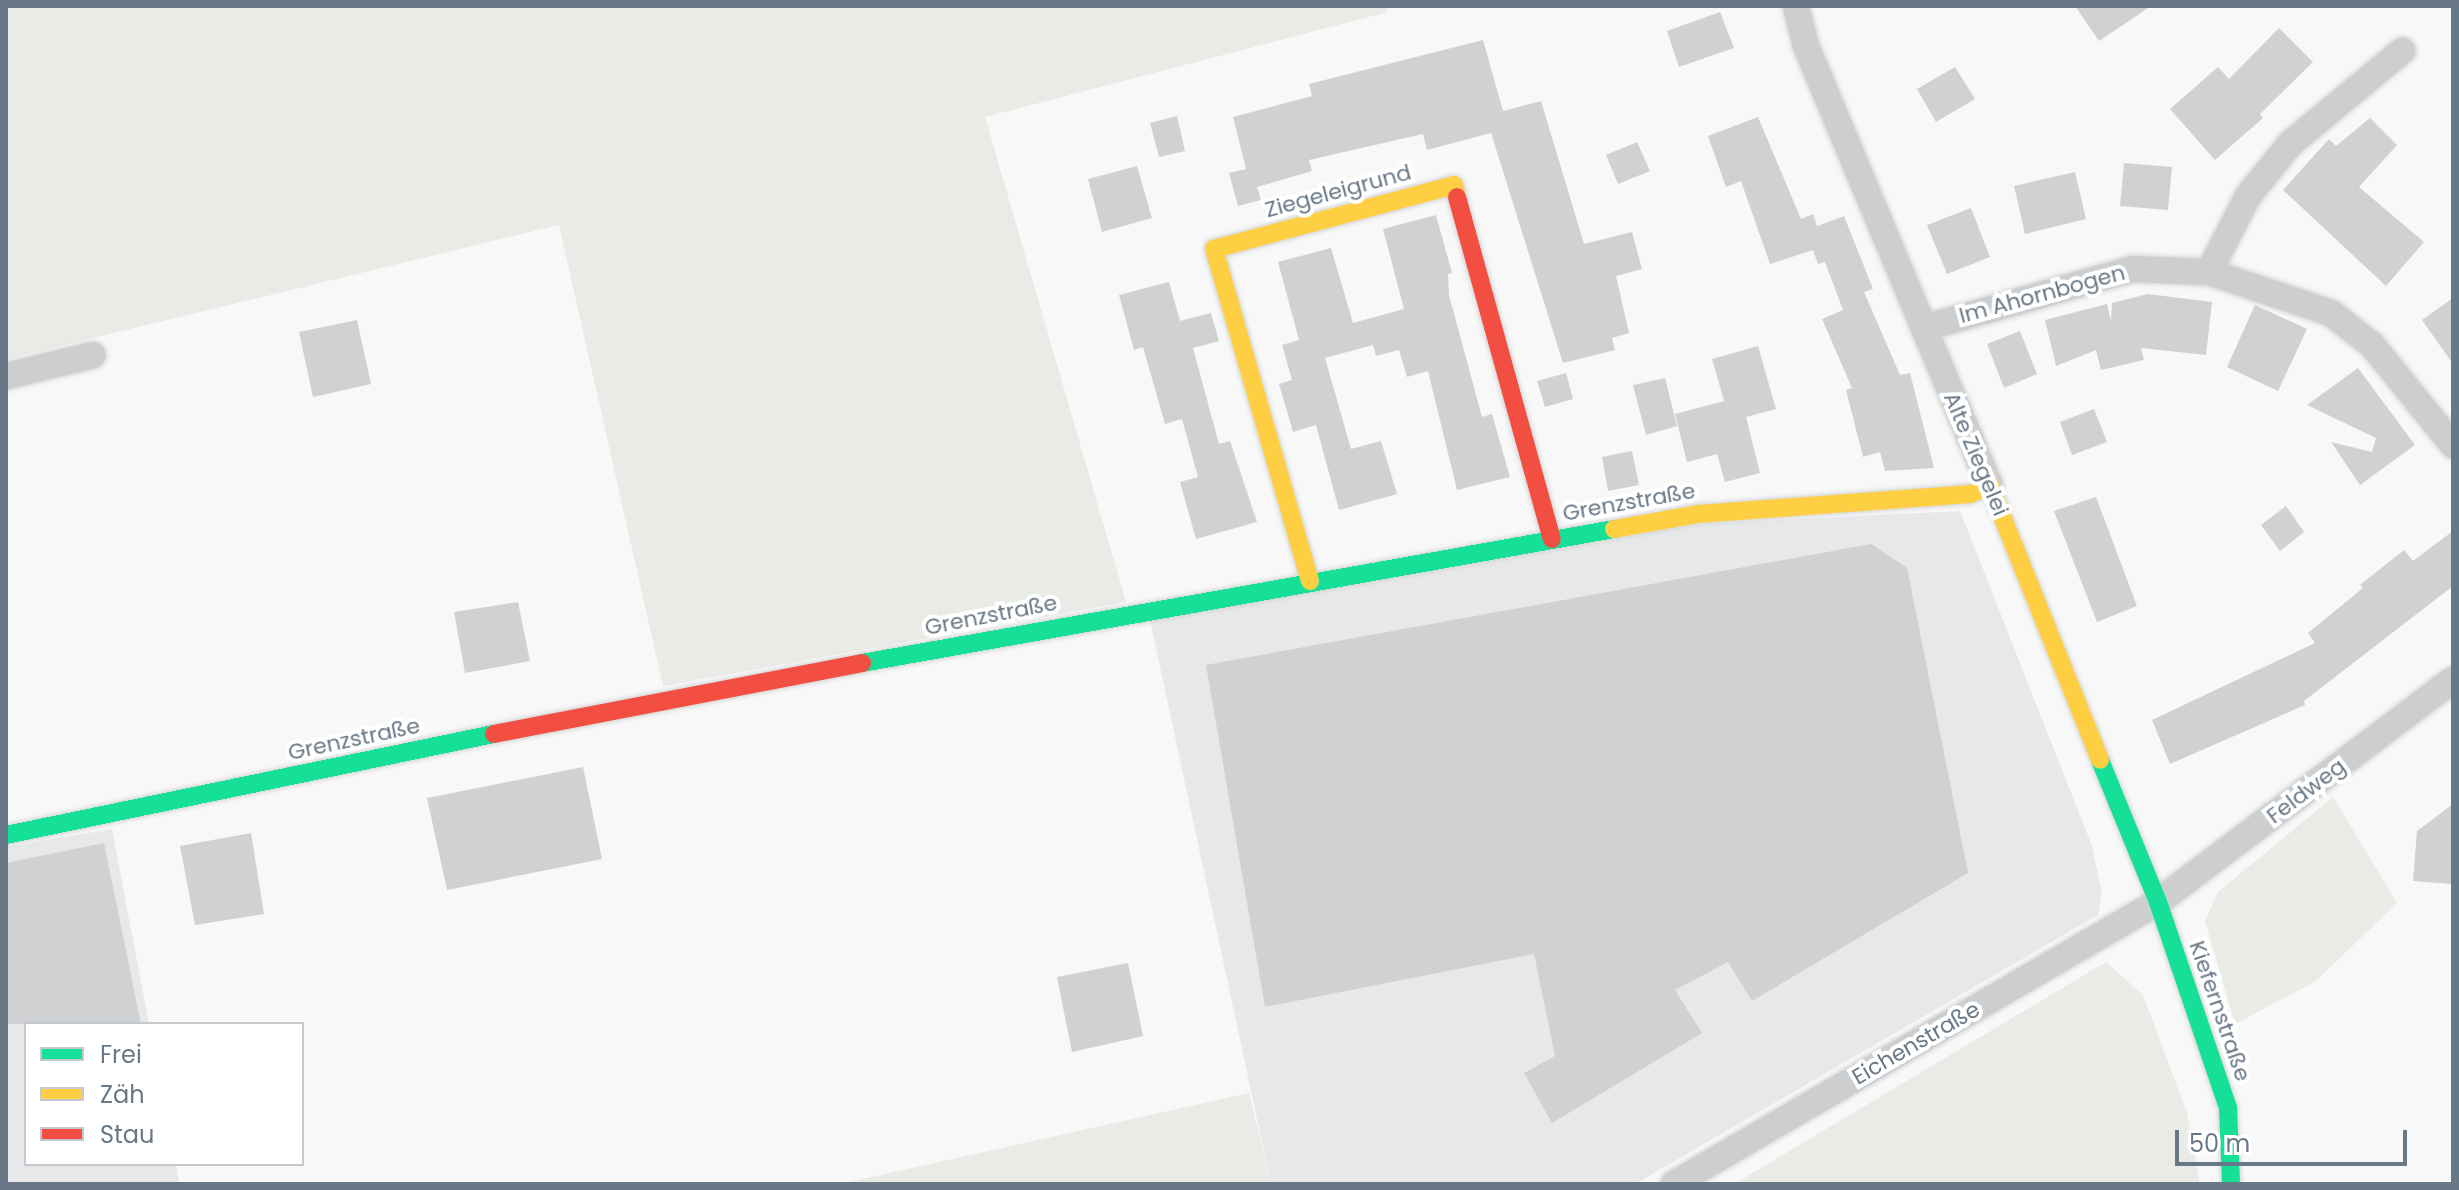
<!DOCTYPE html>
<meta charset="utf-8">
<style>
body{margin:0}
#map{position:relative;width:2459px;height:1190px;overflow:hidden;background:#f8f8f8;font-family:Poppins,sans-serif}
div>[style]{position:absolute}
.built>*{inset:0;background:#e7e8e9}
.green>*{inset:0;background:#e8ebe6}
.building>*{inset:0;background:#cfd1d2}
.roads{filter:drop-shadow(0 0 2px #d4d5d6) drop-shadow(0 0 2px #d4d5d6)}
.street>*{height:26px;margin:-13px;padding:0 13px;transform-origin:13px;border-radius:13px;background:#cdcecf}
.fast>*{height:18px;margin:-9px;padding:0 9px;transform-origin:9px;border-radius:9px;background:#16e098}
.slow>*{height:18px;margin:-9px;padding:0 9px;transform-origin:9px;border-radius:9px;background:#ffcf43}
.jam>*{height:18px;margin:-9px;padding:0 9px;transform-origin:9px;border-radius:9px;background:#f24e42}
span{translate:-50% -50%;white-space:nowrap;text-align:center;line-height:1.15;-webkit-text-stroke:8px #fff;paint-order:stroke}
.street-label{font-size:22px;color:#697887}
.frame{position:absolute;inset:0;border:8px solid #697887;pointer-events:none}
.legend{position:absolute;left:24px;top:1022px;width:280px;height:144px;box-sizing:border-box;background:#fff;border:2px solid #c3c9cf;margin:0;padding:10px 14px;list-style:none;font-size:24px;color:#697887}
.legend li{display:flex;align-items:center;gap:16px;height:40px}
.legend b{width:40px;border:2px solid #c3c9cf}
.scale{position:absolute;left:2175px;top:1130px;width:232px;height:36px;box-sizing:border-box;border:4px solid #697887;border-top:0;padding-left:10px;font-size:24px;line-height:28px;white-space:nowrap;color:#697887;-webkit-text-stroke:6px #fff;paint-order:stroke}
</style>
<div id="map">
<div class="built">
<i style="clip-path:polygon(1960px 511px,2092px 846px,2102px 893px,2098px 915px,1635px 1184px,1271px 1184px,1150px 620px,1699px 524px)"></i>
<i style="clip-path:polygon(112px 829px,149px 1024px,26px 1024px,26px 1164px,176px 1164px,179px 1184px,6px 1184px,6px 847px)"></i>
</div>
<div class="green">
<i style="clip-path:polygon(6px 6px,1386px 6px,1388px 12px,985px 117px,1126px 602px,663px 686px,559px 225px,6px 359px)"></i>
<i style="clip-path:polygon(2333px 797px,2397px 903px,2316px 981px,2235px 1024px,2205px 921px,2218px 892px)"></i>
<i style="clip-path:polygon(2106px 962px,2143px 995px,2187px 1113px,2200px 1184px,1734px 1184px)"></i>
<i style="clip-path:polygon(1249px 1093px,1271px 1184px,839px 1184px,840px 1184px)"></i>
</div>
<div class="building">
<i style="clip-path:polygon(2075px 6px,2151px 6px,2099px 41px)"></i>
<i style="clip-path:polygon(1720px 12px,1734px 48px,1679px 67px,1667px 31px)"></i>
<i style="clip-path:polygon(2279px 28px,2313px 62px,2260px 114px,2263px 118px,2215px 160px,2170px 109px,2218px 67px,2229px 79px)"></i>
<i style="clip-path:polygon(1483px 40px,1503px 111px,1541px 101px,1584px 244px,1632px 232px,1642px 269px,1616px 276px,1629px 333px,1612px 338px,1615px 350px,1563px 363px,1491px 133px,1427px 150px,1423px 134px,1309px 160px,1312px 171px,1257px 187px,1261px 200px,1238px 206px,1229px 173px,1246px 169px,1233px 117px,1312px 96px,1309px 84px)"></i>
<i style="clip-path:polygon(1955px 67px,1975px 99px,1936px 122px,1917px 89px)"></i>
<i style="clip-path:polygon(1177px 116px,1185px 151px,1159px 157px,1150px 123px)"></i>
<i style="clip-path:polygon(1758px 117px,1801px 219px,1813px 214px,1817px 226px,1844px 216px,1873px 289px,1864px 292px,1900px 375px,1910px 373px,1934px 468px,1885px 471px,1880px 452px,1863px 457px,1846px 390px,1852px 388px,1822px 319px,1843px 310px,1825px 262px,1818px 264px,1813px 250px,1770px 264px,1741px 181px,1726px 187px,1708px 136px)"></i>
<i style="clip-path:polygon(2370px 118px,2397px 145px,2359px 187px,2424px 242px,2386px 286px,2283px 190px,2329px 139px,2336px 146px)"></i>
<i style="clip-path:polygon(1637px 142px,1650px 171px,1618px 184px,1606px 155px)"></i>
<i style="clip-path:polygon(2124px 163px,2172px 167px,2168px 210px,2120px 206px)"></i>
<i style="clip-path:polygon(1137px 166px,1152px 218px,1102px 232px,1088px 179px)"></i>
<i style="clip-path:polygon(2075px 172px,2086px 219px,2025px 234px,2014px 186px)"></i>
<i style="clip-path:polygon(1971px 208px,1990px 257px,1947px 274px,1927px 225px)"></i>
<i style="clip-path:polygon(1436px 215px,1452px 273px,1448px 274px,1449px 295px,1482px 417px,1492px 414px,1510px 477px,1457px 490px,1428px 371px,1407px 377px,1399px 350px,1376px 356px,1373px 345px,1325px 358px,1351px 449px,1381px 441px,1397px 494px,1339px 510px,1316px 425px,1293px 432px,1279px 384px,1292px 380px,1282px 345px,1299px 340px,1278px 262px,1331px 248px,1353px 323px,1404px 309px,1383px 229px)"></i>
<i style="clip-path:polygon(1169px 282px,1180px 321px,1211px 313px,1219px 341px,1193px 348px,1219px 444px,1230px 441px,1257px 522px,1196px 539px,1180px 482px,1198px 477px,1182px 419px,1165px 424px,1143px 347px,1134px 350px,1119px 295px)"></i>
<i style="clip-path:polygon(2148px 294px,2212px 302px,2206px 355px,2141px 348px,2144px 360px,2101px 370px,2096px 350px,2056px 366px,2045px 320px,2107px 304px,2111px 321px,2112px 303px)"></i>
<i style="clip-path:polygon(2453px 298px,2453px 364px,2422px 320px)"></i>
<i style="clip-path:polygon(2255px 305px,2307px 329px,2278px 391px,2227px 367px)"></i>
<i style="clip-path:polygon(357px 320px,371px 384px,313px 397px,299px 332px)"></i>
<i style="clip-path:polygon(2020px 331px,2037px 374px,2004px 388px,1987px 344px)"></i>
<i style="clip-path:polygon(1758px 346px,1776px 409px,1746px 417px,1760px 473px,1725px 482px,1717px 454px,1687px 462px,1675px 414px,1724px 401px,1712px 359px)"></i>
<i style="clip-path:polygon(2358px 368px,2415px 445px,2360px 485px,2331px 442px,2372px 452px,2376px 438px,2307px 405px)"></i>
<i style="clip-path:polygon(1566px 373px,1573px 399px,1545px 407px,1537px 381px)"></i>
<i style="clip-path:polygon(1665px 378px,1677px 426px,1646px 435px,1633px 385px)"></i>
<i style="clip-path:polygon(2094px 409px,2107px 442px,2072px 455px,2060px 422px)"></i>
<i style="clip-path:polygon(1632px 451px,1639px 485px,1608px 491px,1602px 457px)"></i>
<i style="clip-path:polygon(2096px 497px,2137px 606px,2097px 622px,2054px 511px)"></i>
<i style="clip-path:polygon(2286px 506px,2304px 532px,2280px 551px,2261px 525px)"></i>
<i style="clip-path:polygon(2453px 531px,2453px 586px,2304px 701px,2305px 705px,2170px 764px,2152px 720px,2315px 643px,2308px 633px,2363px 588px,2360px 585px,2404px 550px,2413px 561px)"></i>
<i style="clip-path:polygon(1871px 544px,1907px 568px,1968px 873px,1752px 1001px,1728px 962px,1675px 990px,1702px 1033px,1552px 1123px,1524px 1073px,1555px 1056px,1534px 954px,1265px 1007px,1206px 665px)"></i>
<i style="clip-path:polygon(518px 602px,530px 661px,465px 673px,454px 612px)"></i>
<i style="clip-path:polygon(583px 767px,602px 859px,447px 890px,427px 798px)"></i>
<i style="clip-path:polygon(2453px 804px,2451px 884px,2413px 881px,2417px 831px)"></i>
<i style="clip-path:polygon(251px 833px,264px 914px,195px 925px,180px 846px)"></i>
<i style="clip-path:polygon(104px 843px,141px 1024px,6px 1024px,6px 863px)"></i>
<i style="clip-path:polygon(1128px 963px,1143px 1036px,1072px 1052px,1057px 977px)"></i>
</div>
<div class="roads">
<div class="street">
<i style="left:1796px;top:6px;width:41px;rotate:76deg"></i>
<i style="left:1806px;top:46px;width:477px;rotate:67.3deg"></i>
<i style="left:2209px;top:272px;width:85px;rotate:-62.8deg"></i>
<i style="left:2248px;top:196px;width:67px;rotate:-51.1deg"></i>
<i style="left:2290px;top:144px;width:146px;rotate:-39.7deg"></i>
<i style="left:1924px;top:328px;width:217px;rotate:-15.8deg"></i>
<i style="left:2133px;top:269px;width:76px;rotate:2.3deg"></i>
<i style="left:2209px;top:272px;width:129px;rotate:18.6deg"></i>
<i style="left:2331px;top:313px;width:52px;rotate:38deg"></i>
<i style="left:2372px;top:345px;width:129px;rotate:51deg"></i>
<i style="left:6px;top:376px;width:89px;rotate:-13.6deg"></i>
<i style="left:1674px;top:1184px;width:560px;rotate:-30.23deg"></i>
<i style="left:2158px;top:902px;width:369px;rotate:-37deg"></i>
</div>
<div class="fast">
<i style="left:862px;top:663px;width:764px;rotate:-10.1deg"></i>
<i style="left:2100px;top:760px;width:153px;rotate:67.8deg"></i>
<i style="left:2158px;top:902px;width:218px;rotate:71.2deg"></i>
<i style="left:2228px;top:1108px;width:76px;rotate:87.7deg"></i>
<i style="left:6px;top:835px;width:498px;rotate:-11.7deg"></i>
</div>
<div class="slow">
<i style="left:1614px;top:529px;width:85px;rotate:-10.1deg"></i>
<i style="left:1698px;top:514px;width:273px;rotate:-4.2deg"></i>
<i style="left:1970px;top:494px;width:22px;rotate:-22deg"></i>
<i style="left:1990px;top:486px;width:295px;rotate:68.1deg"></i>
<i style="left:1310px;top:581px;width:346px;rotate:-106.1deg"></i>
<i style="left:1214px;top:249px;width:248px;rotate:-14.9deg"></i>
<i style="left:1454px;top:185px;width:12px;rotate:76deg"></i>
</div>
<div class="jam">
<i style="left:1457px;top:197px;width:355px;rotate:74.5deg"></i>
<i style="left:494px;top:734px;width:375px;rotate:-10.9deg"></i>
</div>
</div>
<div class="street-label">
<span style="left:1338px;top:191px;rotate:-15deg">Ziegeleigrund</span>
<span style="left:2042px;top:294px;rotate:-15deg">Im Ahornbogen</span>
<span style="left:1976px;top:454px;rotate:67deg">Alte Ziegelei</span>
<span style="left:1629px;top:502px;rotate:-10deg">Grenzstraße</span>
<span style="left:991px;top:615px;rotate:-11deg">Grenzstraße</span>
<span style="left:354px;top:739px;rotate:-12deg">Grenzstraße</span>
<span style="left:2306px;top:791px;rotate:-37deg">Feldweg</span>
<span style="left:2220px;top:1011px;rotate:71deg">Kiefernstraße</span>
<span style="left:1916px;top:1043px;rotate:-30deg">Eichenstraße</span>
</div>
<div class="frame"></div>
<ul class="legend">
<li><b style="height:10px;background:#16e098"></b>Frei</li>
<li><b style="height:10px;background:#ffcf43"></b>Zäh</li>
<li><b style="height:10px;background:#f24e42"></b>Stau</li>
</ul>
<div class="scale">50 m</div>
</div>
